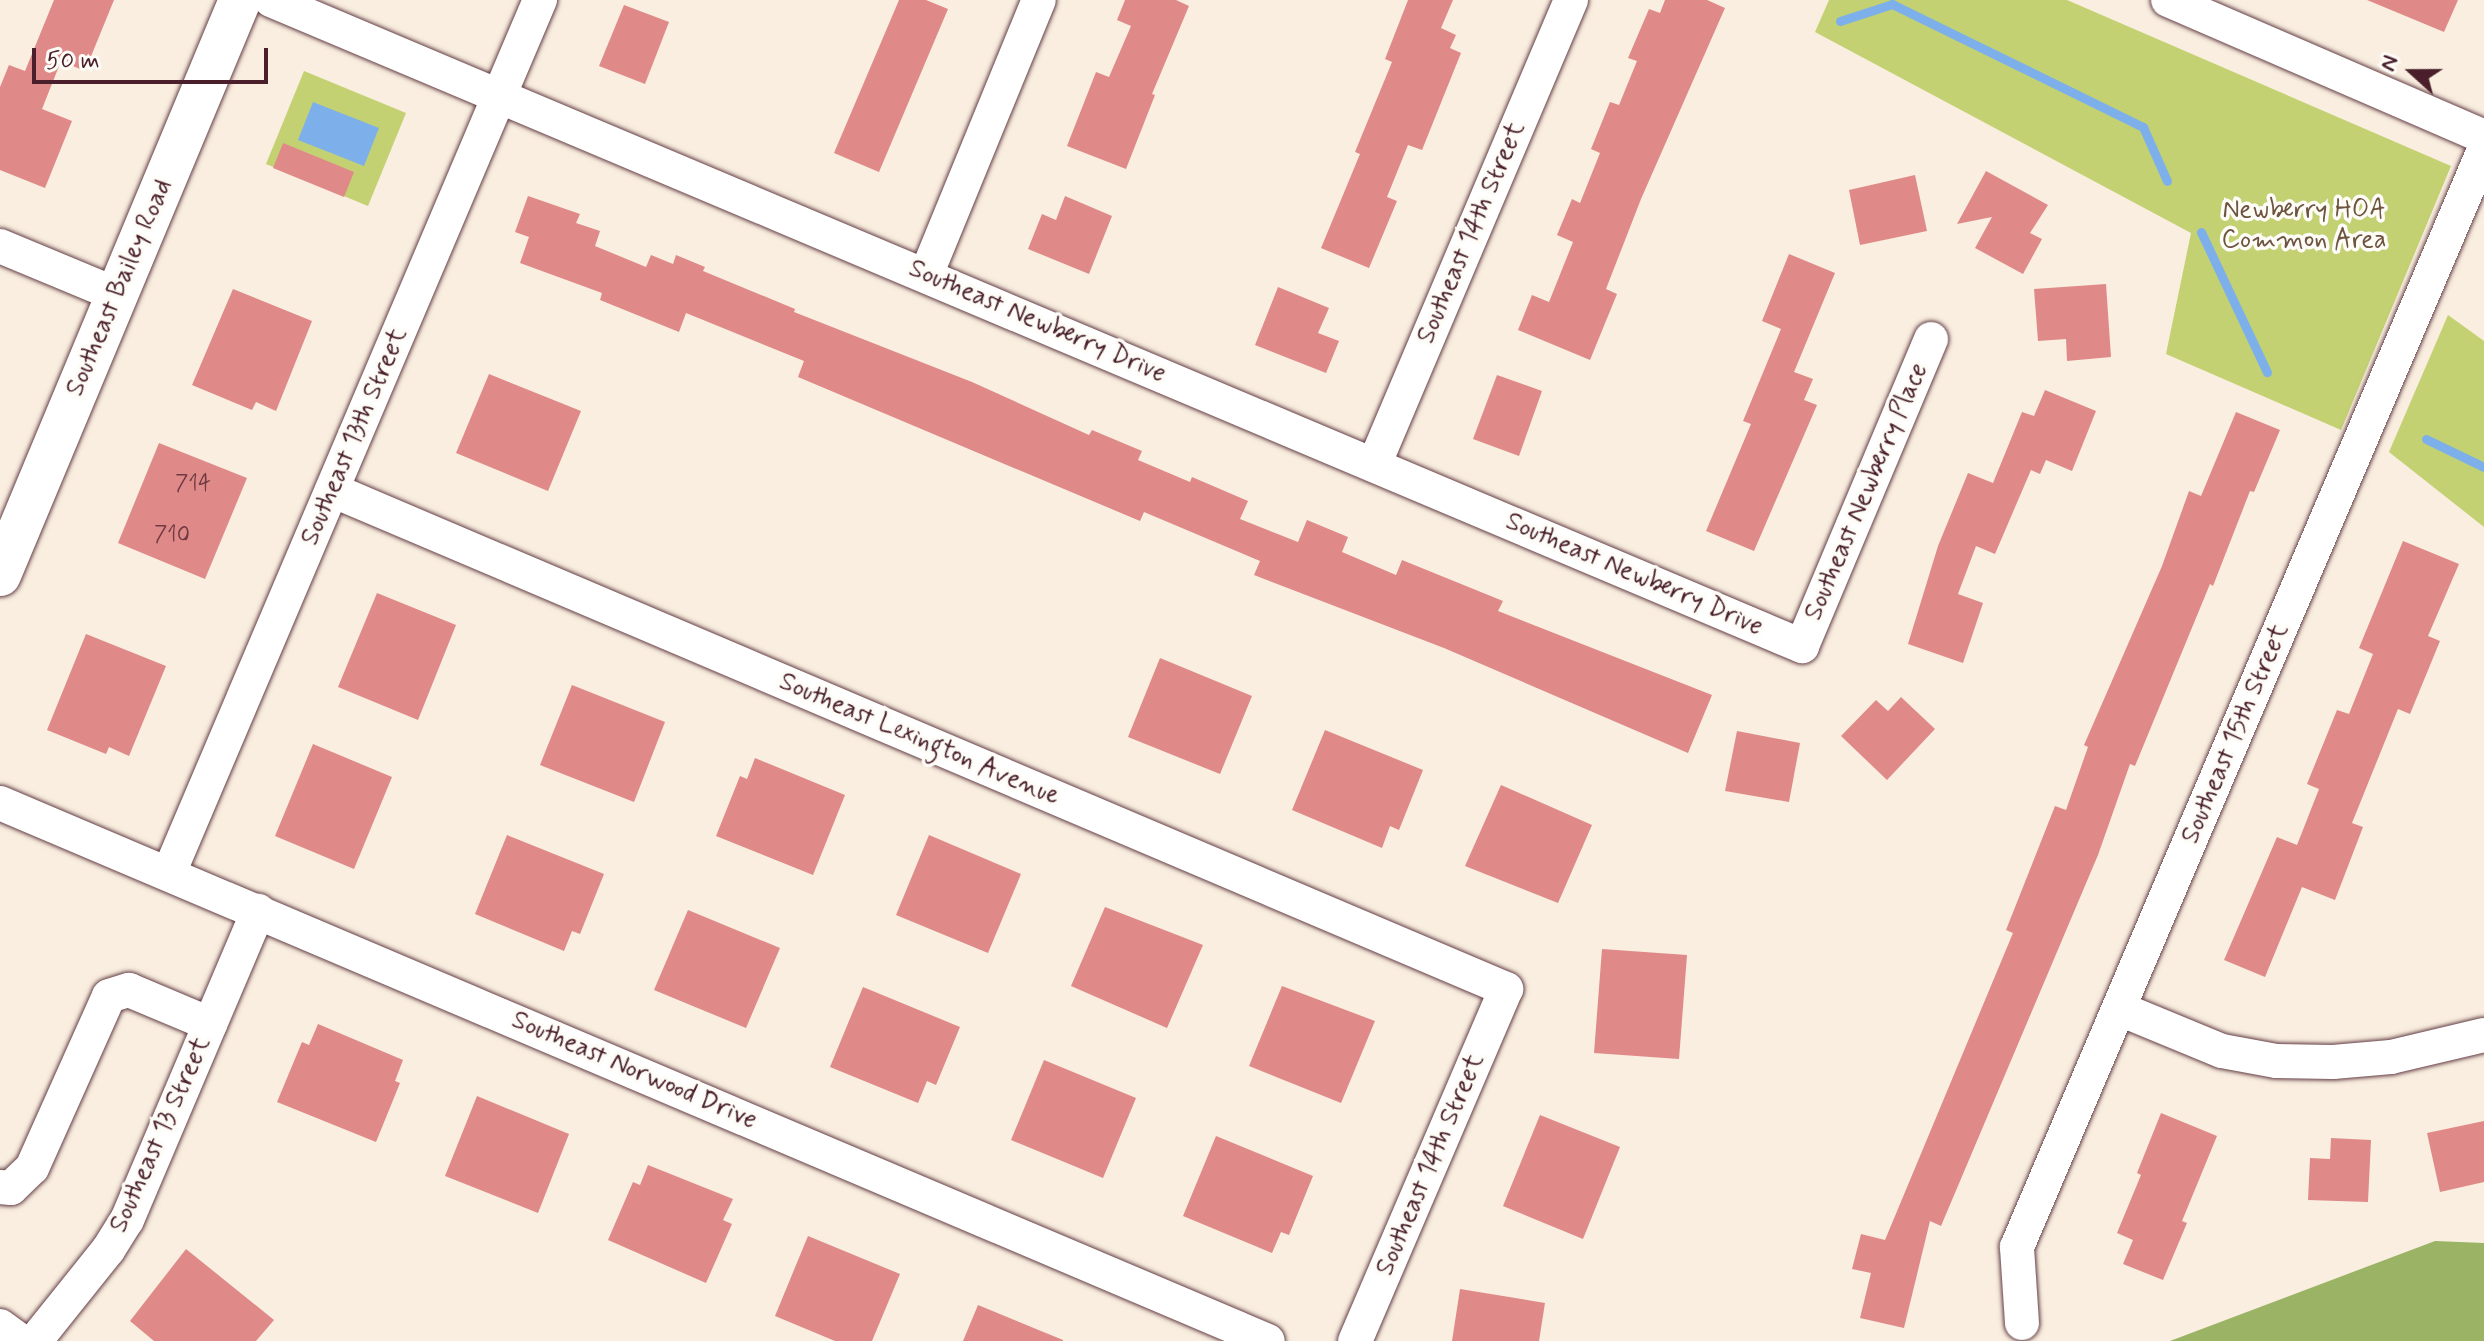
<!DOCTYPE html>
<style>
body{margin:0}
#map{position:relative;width:2484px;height:1341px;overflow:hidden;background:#f9eedf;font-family:Mynerve,sans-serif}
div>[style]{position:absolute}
.green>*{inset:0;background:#c3d172}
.forest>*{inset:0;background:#9ab364}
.water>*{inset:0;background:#7db0ea}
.stream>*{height:9px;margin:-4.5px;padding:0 4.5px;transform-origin:4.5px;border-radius:4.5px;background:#7db0ea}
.building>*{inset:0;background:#df8a88}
.roads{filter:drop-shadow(0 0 2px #643e46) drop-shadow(0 0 2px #643e46)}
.minor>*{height:34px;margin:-17px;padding:0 17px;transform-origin:17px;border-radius:17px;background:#fff}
.major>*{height:42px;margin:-21px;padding:0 21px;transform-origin:21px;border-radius:21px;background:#fff}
span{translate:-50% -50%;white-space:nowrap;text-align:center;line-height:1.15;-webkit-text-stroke:7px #fdfcf7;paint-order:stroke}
.number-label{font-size:22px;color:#6f3a42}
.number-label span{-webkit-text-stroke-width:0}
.park-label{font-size:26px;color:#6e5440}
.street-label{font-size:26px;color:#4a1f2b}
.north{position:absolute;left:2372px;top:32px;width:80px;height:80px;-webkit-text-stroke:6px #fdfcf7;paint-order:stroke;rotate:291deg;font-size:22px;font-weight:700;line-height:32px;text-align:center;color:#4a1f2b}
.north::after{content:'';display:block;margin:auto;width:28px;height:36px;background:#4a1f2b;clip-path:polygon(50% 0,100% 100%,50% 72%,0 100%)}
.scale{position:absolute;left:32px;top:48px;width:236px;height:36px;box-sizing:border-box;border:4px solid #4a1f2b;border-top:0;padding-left:10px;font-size:24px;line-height:28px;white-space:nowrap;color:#4a1f2b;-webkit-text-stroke:6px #fdfcf7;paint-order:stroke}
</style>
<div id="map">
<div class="green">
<i style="clip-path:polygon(1829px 0,2067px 0,2451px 166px,2341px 430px,2166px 354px,2191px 233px,1815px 32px)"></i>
<i style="clip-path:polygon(304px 71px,406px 113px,368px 206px,266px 164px)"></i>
<i style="clip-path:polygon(2448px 315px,2484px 341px,2484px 527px,2389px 452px)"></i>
</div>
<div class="forest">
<i style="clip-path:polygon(2435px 1241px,2484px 1243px,2484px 1341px,2170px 1341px)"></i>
</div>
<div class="water">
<i style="clip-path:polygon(313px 102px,379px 128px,364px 166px,298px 140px)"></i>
</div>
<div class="stream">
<i style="left:1840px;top:21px;width:55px;rotate:-18.1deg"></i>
<i style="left:1892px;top:4px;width:280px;rotate:26.1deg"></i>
<i style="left:2143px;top:127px;width:59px;rotate:66deg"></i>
<i style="left:2201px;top:232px;width:155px;rotate:64.8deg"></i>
<i style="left:2426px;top:439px;width:64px;rotate:25.8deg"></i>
</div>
<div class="building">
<i style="clip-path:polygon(54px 0,114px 0,85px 71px,61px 61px,42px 109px,72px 121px,45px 188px,0 170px,0 87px,9px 65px,25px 71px)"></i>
<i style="clip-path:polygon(899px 0,926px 0,948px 9px,879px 172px,834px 153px)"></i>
<i style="clip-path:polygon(1125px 0,1176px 0,1189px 6px,1152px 94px,1155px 95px,1126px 169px,1067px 146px,1096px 72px,1109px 77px,1131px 26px,1117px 20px)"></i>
<i style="clip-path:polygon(1408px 0,1453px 0,1441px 28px,1456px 35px,1450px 48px,1461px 53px,1422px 150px,1408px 145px,1387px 197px,1397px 201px,1369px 268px,1321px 248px,1360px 154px,1355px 152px,1392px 62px,1385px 59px)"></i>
<i style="clip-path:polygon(1665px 0,1707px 0,1725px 8px,1641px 199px,1606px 289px,1617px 294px,1590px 360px,1518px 330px,1532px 295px,1549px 302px,1573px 242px,1557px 235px,1572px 199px,1580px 203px,1600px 153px,1591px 149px,1610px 102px,1619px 105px,1637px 61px,1628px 58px,1649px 9px,1660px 13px)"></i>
<i style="clip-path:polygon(2367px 0,2458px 0,2444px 32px)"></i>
<i style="clip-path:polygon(624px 5px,669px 22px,645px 84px,599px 66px)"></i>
<i style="clip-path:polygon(283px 143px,354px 172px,344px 197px,273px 168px)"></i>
<i style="clip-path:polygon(1986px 171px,2048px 205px,2030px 233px,2042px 239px,2023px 274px,1975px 248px,1992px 217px,1957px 224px)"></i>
<i style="clip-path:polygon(1915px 175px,1927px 231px,1860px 245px,1849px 190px)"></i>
<i style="clip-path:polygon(528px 196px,580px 214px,576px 223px,600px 231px,595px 246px,646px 267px,651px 255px,673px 264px,676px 255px,705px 267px,703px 271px,795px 309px,794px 312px,972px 382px,1089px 435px,1092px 430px,1142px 451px,1138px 460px,1190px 482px,1192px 477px,1248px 501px,1240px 519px,1298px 542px,1307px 520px,1348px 537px,1342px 552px,1396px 575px,1402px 560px,1503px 601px,1498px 611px,1712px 695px,1688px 753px,1444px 648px,1254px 575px,1260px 561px,1144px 512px,1140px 521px,798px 377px,804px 361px,686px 313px,679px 332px,600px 300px,602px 293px,520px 263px,529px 237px,515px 232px)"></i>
<i style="clip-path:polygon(1065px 196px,1112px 216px,1089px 274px,1028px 249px,1042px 214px,1056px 220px)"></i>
<i style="clip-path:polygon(1789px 254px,1835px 273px,1794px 372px,1813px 379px,1804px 400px,1817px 405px,1754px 551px,1706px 531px,1751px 424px,1743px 421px,1781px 329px,1762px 321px)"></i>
<i style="clip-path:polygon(2106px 284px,2111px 357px,2067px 361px,2066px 339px,2038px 341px,2034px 289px)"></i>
<i style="clip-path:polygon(1278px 287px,1329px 308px,1318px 333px,1339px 341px,1326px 373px,1255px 345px)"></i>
<i style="clip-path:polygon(233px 289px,312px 321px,276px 411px,256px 402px,252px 410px,192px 385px)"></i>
<i style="clip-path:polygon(489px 374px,581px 411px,548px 491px,456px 453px)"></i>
<i style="clip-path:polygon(1497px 375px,1542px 391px,1519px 456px,1473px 439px)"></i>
<i style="clip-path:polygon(2045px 390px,2096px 411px,2072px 471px,2046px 460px,2040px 474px,2031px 470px,1995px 554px,1976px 546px,1958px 594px,1983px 603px,1963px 663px,1908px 644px,1938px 546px,1968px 473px,1993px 483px,2022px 412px,2034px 416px)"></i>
<i style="clip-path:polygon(2236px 412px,2280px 430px,2254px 492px,2250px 491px,2213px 586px,2210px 584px,2135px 766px,2130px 764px,2098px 855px,1941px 1226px,1930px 1221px,1904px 1328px,1860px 1318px,1871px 1273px,1852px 1269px,1861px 1234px,1885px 1240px,2013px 933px,2006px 930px,2055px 806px,2066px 810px,2088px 747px,2084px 745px,2162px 566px,2189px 491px,2201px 496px)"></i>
<i style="clip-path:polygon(159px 443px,247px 478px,205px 579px,118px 543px)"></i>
<i style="clip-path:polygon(2403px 541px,2459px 564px,2428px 636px,2440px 641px,2410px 714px,2398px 709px,2352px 823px,2363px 827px,2335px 900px,2302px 887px,2265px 977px,2224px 960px,2277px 837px,2297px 845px,2319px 789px,2307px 784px,2337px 710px,2349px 714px,2373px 654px,2359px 648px)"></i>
<i style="clip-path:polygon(377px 593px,456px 625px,418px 720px,338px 687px)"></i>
<i style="clip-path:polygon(86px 634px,166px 666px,129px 756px,109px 747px,106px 754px,47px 730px)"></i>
<i style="clip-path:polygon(1160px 658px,1252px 696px,1220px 774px,1128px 737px)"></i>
<i style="clip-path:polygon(572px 685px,665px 722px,634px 802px,540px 765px)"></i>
<i style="clip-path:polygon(1901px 697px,1935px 729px,1887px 780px,1841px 736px,1876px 700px,1888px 711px)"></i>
<i style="clip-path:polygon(1325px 730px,1423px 770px,1399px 830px,1390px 826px,1382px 848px,1292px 810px)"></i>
<i style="clip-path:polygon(1737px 731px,1800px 743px,1789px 802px,1725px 791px)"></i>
<i style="clip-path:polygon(313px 744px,392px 777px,354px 869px,275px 836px)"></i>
<i style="clip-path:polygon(755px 758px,845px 795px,813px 875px,716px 836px,740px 776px,747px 779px)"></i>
<i style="clip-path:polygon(1501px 785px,1592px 825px,1558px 903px,1465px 866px)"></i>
<i style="clip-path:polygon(507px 835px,604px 874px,580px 934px,572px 931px,564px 951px,475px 914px)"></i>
<i style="clip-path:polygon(929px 835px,1021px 874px,988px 953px,896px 915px)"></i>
<i style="clip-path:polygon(1105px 907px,1203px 945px,1167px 1028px,1071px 986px)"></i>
<i style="clip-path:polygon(688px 910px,780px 948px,746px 1028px,654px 990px)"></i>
<i style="clip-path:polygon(1602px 949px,1687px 955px,1679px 1059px,1594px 1053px)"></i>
<i style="clip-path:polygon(1282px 986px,1375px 1021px,1341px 1103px,1249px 1066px)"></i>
<i style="clip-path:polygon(863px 987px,960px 1027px,936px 1085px,927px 1081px,918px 1103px,830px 1067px)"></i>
<i style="clip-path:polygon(318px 1024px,403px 1060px,395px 1081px,400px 1083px,376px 1142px,277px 1102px,302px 1042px,309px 1045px)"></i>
<i style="clip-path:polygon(1044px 1060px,1136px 1098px,1103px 1178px,1011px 1140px)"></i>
<i style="clip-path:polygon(477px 1096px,569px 1134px,538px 1213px,445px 1176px)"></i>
<i style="clip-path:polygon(2161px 1113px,2217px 1136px,2182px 1221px,2187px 1223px,2163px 1280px,2123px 1264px,2133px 1240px,2117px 1233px,2141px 1175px,2137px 1173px)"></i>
<i style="clip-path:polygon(1540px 1115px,1620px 1147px,1583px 1239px,1503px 1206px)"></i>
<i style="clip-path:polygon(2484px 1121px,2484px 1182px,2440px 1192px,2427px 1133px)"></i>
<i style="clip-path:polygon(1216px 1136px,1313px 1176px,1289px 1235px,1281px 1232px,1272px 1253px,1183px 1216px)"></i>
<i style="clip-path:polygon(2331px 1138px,2371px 1140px,2368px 1202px,2308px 1200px,2310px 1158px,2330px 1159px)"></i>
<i style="clip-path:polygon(648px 1165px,733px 1199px,723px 1220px,732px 1224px,706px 1283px,608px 1240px,633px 1182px,640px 1185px)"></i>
<i style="clip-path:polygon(808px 1236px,900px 1274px,872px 1341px,835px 1341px,775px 1316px)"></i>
<i style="clip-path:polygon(186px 1249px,274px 1320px,256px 1341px,154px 1341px,130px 1321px)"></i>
<i style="clip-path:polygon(1460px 1289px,1545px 1303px,1539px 1341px,1452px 1341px)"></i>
<i style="clip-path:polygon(978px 1305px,1063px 1340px,1063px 1341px,963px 1341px)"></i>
</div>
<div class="roads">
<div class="minor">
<i style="left:271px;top:0;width:1662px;rotate:22.88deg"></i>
<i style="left:1802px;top:646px;width:333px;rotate:-67.2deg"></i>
<i style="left:2168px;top:0;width:344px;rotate:23.4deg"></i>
<i style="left:0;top:246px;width:128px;rotate:22.6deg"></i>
<i style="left:926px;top:275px;width:297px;rotate:-67.7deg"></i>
<i style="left:1374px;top:465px;width:505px;rotate:-67.04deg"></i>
<i style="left:332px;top:490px;width:1276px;rotate:23.03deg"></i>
<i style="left:1506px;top:989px;width:383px;rotate:113.2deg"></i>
<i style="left:0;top:803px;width:1377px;rotate:22.99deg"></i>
<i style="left:169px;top:873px;width:949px;rotate:-66.98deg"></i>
<i style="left:2120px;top:1009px;width:110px;rotate:22.4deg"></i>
<i style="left:2222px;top:1051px;width:55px;rotate:10.5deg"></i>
<i style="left:2276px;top:1061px;width:57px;rotate:1deg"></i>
<i style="left:2333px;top:1062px;width:58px;rotate:-4.9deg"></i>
<i style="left:2391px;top:1057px;width:96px;rotate:-13.3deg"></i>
<i style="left:0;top:1187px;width:11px;rotate:5deg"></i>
<i style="left:11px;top:1188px;width:29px;rotate:-44deg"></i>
<i style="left:32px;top:1168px;width:188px;rotate:-65.9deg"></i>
<i style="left:109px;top:996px;width:21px;rotate:-17deg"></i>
<i style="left:129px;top:990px;width:88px;rotate:22.8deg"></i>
<i style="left:2022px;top:1323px;width:76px;rotate:-93.8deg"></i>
<i style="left:2017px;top:1247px;width:1192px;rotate:-66.94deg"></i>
<i style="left:0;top:1326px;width:26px;rotate:36deg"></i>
<i style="left:35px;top:1341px;width:117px;rotate:-51.3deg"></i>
<i style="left:108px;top:1250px;width:36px;rotate:-58deg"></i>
<i style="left:127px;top:1220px;width:336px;rotate:-67deg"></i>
</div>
<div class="major">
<i style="left:0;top:575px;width:623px;rotate:-67.34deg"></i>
</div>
</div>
<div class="number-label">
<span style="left:193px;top:485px">714</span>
<span style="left:172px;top:536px">710</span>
</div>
<div class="park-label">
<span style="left:2304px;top:226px">Newberry HOA<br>Common Area</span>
</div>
<div class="street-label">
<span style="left:1472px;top:233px;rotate:-67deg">Southeast 14th Street</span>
<span style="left:120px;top:288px;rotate:-67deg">Southeast Bailey Road</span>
<span style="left:1037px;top:322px;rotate:23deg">Southeast Newberry Drive</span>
<span style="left:355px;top:437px;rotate:-67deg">Southeast 13th Street</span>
<span style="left:1867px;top:492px;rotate:-67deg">Southeast Newberry Place</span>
<span style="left:1634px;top:575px;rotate:23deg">Southeast Newberry Drive</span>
<span style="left:2236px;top:734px;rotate:-67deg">Southeast 15th Street</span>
<span style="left:919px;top:740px;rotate:23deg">Southeast Lexington Avenue</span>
<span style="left:634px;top:1071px;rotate:23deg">Southeast Norwood Drive</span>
<span style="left:161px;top:1135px;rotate:-66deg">Southeast 13 Street</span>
<span style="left:1431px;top:1165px;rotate:-67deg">Southeast 14th Street</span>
</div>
<div class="north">N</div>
<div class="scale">50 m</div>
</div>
